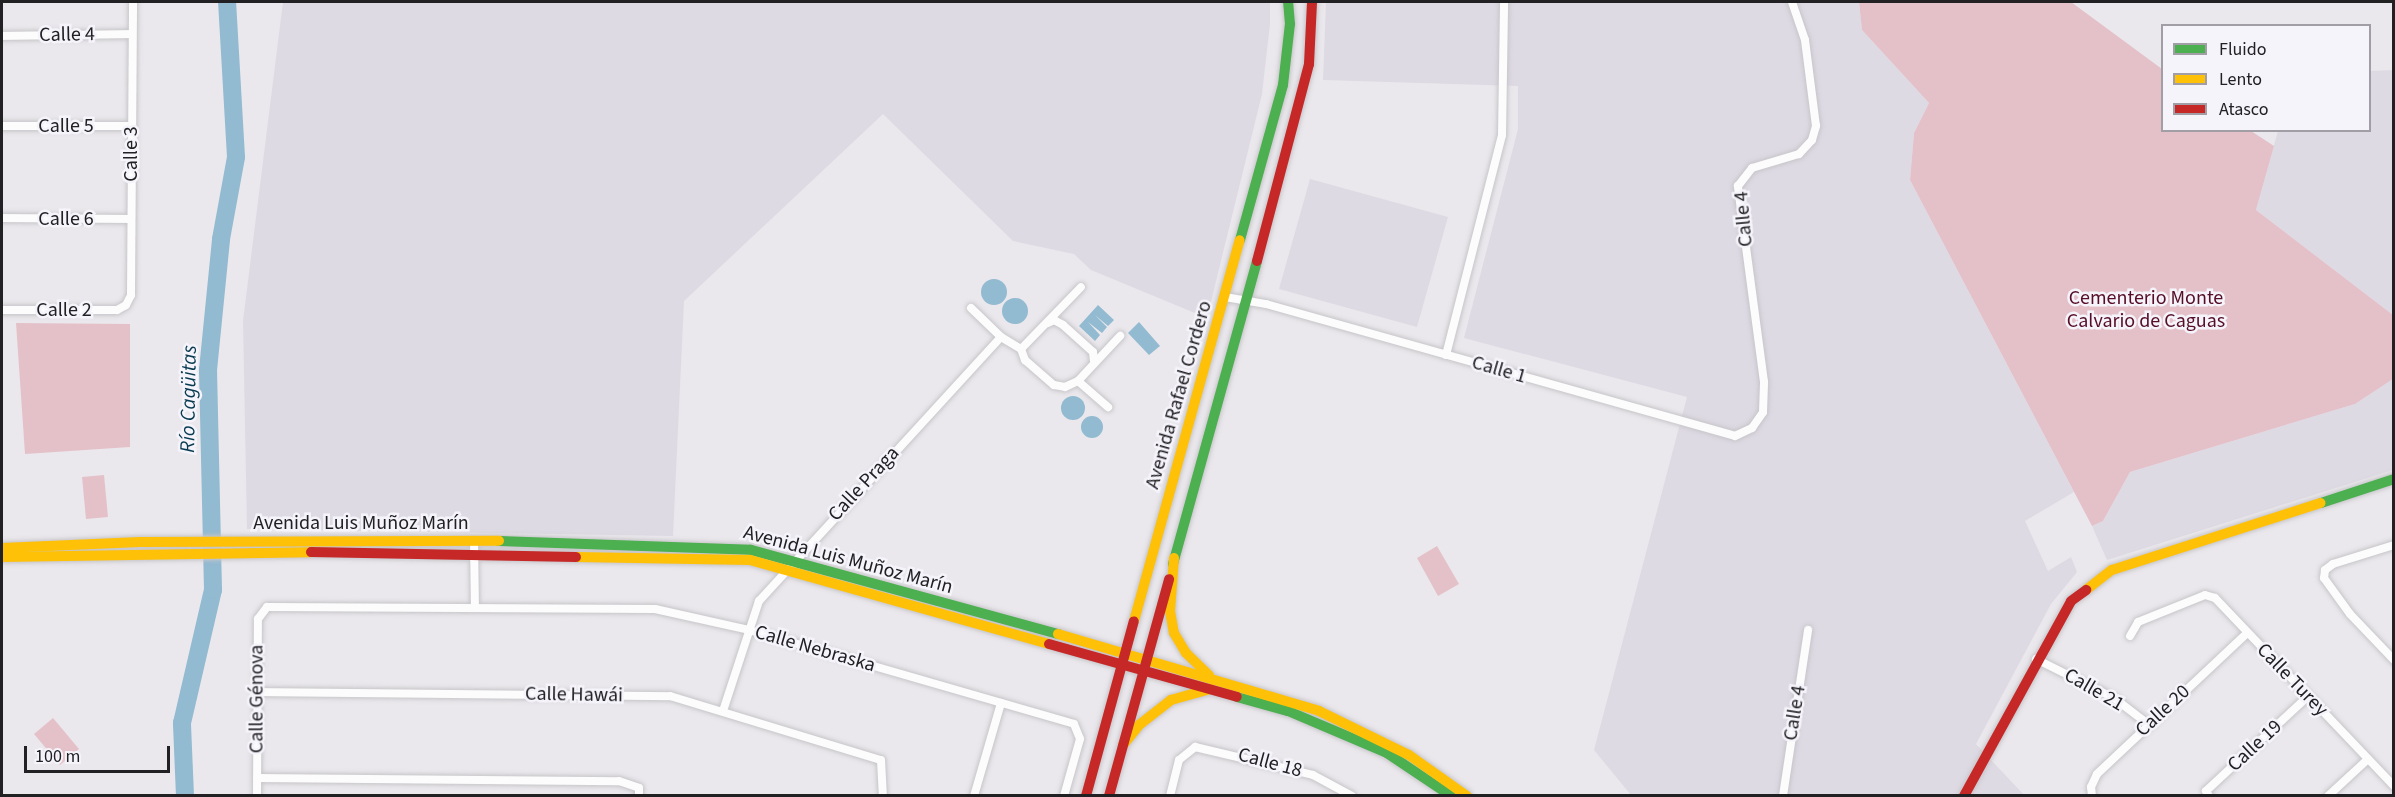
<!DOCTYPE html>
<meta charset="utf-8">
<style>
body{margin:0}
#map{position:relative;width:2395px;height:797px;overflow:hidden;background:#eae8ec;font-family:"Source Sans 3",sans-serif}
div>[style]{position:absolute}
.built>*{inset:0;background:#dedae4}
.green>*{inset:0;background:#e4c1c9}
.water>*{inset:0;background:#92bad1}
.round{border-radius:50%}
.river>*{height:18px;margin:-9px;padding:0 9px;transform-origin:9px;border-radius:9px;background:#92bad1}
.roads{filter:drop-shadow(0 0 2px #c7c5c9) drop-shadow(0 0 2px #c7c5c9)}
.street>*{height:8px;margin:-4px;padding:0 4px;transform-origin:4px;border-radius:4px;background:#fcfcfc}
.fast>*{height:10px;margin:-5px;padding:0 5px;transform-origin:5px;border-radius:5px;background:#4caf50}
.slow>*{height:10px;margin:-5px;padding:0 5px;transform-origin:5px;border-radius:5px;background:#ffc107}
.jam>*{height:10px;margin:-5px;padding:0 5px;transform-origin:5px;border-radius:5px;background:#c62828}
span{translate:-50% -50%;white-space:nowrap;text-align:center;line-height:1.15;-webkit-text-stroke:5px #f6f4fb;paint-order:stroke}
.street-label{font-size:20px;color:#212023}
.park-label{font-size:20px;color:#560d25}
.water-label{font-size:21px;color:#073a50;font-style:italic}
.frame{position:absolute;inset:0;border:3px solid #212023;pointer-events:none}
.legend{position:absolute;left:2161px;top:24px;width:210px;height:108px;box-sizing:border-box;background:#f6f4fb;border:2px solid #a19fa5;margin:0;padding:8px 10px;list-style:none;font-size:18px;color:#212023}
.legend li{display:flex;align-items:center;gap:12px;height:30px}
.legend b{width:30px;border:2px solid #a19fa5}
.scale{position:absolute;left:24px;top:746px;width:146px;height:27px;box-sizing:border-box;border:3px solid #212023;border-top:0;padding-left:8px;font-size:18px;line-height:21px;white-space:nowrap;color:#212023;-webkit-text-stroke:4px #f6f4fb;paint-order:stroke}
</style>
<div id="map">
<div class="built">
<i style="clip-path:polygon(283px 2px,1270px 2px,1270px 24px,1262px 94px,1207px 318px,1091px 270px,1074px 254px,1013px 241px,883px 114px,684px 301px,673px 536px,247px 529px,243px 321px)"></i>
<i style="clip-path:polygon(1326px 2px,1859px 2px,1862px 30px,1929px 103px,1914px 133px,1910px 180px,2074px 492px,2025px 521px,2048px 571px,2071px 557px,2077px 572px,2051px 604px,1976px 744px,2024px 795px,1631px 795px,1594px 750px,1687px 397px,1464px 338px,1518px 129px,1518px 86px,1323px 80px)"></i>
<i style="clip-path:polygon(2393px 70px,2393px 315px,2256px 210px,2278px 131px,2370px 130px,2370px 71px)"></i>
<i style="clip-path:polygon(1310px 179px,1448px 217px,1417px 327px,1279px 289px)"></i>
<i style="clip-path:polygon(2393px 379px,2393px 470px,2107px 560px,2092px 526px,2103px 521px,2130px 472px,2355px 404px)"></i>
</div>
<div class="green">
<i style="clip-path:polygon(1859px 2px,2071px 2px,2162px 69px,2162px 130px,2251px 131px,2274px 146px,2256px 210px,2393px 315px,2393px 379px,2355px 404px,2130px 472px,2103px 521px,2092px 526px,1910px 180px,1914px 133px,1929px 103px,1862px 30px)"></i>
<i style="clip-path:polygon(16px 323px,130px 324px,130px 447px,25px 454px)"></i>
<i style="clip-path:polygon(104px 475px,108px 517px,86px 519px,82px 477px)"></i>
<i style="clip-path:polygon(1437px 546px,1459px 584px,1438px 596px,1417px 558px)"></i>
<i style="clip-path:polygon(53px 718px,79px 749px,60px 765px,34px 734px)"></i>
</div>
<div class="water">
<i class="round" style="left:981px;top:279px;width:26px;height:26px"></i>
<i class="round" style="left:1002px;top:298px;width:26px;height:26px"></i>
<i style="clip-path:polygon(1098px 305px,1114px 320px,1108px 326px,1095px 315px,1107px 327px,1102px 333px,1088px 322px,1100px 335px,1095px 341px,1079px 326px)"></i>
<i style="clip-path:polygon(1139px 322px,1160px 346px,1149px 355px,1128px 333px)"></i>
<i class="round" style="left:1061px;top:396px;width:24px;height:24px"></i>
<i class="round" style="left:1081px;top:416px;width:22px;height:22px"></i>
</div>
<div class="river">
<i style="left:185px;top:796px;width:73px;rotate:-92.4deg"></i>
<i style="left:182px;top:723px;width:137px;rotate:-76.9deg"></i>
<i style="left:213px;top:590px;width:220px;rotate:-91.3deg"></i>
<i style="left:208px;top:370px;width:132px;rotate:-84.3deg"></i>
<i style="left:221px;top:239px;width:83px;rotate:-79.6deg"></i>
<i style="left:236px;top:157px;width:155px;rotate:-93.3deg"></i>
</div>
<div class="roads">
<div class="street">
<i style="left:2px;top:36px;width:130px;rotate:-0.9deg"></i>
<i style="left:2px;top:126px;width:129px"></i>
<i style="left:2px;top:218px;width:128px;rotate:0.4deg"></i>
<i style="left:1225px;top:297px;width:42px;rotate:9.7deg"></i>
<i style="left:1266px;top:304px;width:487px;rotate:15.7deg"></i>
<i style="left:1735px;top:436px;width:19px;rotate:-25deg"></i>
<i style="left:1752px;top:428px;width:19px;rotate:-55deg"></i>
<i style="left:1763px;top:412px;width:30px;rotate:-88deg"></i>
<i style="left:1764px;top:382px;width:198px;rotate:-97.6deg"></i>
<i style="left:1738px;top:186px;width:23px;rotate:-52deg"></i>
<i style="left:1752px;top:168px;width:49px;rotate:-16.6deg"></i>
<i style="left:1799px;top:154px;width:19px;rotate:-47deg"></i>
<i style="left:1812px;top:140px;width:15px;rotate:-74deg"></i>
<i style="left:1816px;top:126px;width:87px;rotate:-97.3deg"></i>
<i style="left:1805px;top:40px;width:40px;rotate:-108.9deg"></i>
<i style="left:971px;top:308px;width:42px;rotate:44deg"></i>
<i style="left:1001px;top:337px;width:23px;rotate:31deg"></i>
<i style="left:1021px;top:349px;width:12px;rotate:70deg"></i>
<i style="left:1025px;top:360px;width:38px;rotate:41deg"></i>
<i style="left:1054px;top:385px;width:11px;rotate:10deg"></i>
<i style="left:1065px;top:387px;width:14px;rotate:-25deg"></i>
<i style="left:1078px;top:381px;width:62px;rotate:-47deg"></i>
<i style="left:2px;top:310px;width:115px"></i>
<i style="left:117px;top:310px;width:10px;rotate:-29deg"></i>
<i style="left:126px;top:305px;width:11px;rotate:-63deg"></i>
<i style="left:131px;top:295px;width:293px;rotate:-89.6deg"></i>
<i style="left:1048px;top:323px;width:7px;rotate:-27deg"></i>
<i style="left:1054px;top:320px;width:10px;rotate:29deg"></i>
<i style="left:1063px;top:325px;width:40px;rotate:42deg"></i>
<i style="left:1093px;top:352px;width:9px;rotate:84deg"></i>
<i style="left:1021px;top:349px;width:86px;rotate:-45.9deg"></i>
<i style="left:1446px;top:355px;width:227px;rotate:-75.7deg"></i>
<i style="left:1502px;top:135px;width:133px;rotate:-89.1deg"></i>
<i style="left:1078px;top:381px;width:40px;rotate:41deg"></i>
<i style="left:474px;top:540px;width:68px;rotate:89.2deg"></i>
<i style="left:2394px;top:545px;width:64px;rotate:162.7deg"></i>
<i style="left:2333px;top:564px;width:10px;rotate:143deg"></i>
<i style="left:2325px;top:570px;width:8px;rotate:97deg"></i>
<i style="left:2324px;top:578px;width:44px;rotate:54.2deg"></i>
<i style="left:2350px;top:614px;width:64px;rotate:46.3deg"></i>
<i style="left:2130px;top:636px;width:16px;rotate:-60deg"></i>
<i style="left:2138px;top:622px;width:72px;rotate:-21.9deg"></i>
<i style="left:2205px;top:595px;width:10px;rotate:17deg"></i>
<i style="left:2215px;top:598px;width:260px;rotate:46.4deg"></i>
<i style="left:2036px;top:659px;width:87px;rotate:26.6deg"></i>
<i style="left:2114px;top:698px;width:43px;rotate:37.4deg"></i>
<i style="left:257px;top:692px;width:413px;rotate:0.6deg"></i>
<i style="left:670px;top:696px;width:220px;rotate:16.9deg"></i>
<i style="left:881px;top:760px;width:36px;rotate:87deg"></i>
<i style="left:723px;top:711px;width:116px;rotate:-71.9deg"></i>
<i style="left:759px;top:601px;width:358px;rotate:-47.5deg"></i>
<i style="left:257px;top:778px;width:362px;rotate:0.5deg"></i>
<i style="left:619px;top:781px;width:21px;rotate:19deg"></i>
<i style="left:639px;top:788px;width:8px;rotate:90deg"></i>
<i style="left:257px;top:796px;width:177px;rotate:-89.7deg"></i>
<i style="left:258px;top:619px;width:15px;rotate:-53deg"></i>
<i style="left:267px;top:607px;width:388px;rotate:0.3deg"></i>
<i style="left:655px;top:609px;width:96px;rotate:12.6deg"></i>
<i style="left:749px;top:630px;width:338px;rotate:16.1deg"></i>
<i style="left:1074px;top:724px;width:16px;rotate:68deg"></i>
<i style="left:1080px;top:739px;width:59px;rotate:105.7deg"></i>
<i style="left:974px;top:796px;width:97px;rotate:-73.8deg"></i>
<i style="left:1170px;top:796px;width:37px;rotate:-76deg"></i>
<i style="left:1179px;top:760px;width:21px;rotate:-39deg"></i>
<i style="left:1195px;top:747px;width:121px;rotate:13.3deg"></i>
<i style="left:1313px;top:775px;width:44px;rotate:28.3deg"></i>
<i style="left:1783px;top:796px;width:168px;rotate:-81.4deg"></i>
<i style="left:2092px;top:796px;width:9px;rotate:-96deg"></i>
<i style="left:2091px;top:787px;width:14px;rotate:-65deg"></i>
<i style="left:2097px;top:774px;width:206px;rotate:-43.2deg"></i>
<i style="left:2209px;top:796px;width:6px;rotate:-121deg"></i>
<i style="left:2206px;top:791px;width:138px;rotate:-42.9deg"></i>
<i style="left:2328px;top:796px;width:54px;rotate:-42.8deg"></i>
</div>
<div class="fast">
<i style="left:1240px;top:240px;width:161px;rotate:-74.5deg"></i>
<i style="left:1283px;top:85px;width:61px;rotate:-83.5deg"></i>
<i style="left:1290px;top:24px;width:22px;rotate:-95deg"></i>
<i style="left:2321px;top:503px;width:77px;rotate:-18.2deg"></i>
<i style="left:499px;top:541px;width:252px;rotate:2deg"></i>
<i style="left:751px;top:550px;width:318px;rotate:15.3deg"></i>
<i style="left:1173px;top:564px;width:314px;rotate:-74.5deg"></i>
<i style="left:1237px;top:697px;width:53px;rotate:15.4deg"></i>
<i style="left:1288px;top:711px;width:108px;rotate:23deg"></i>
<i style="left:1387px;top:753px;width:77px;rotate:33.9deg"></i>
</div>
<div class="slow">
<i style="left:2px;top:548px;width:138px;rotate:-2.5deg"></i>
<i style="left:140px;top:542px;width:359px;rotate:-0.2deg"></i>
<i style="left:2px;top:557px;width:309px;rotate:-0.9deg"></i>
<i style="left:576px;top:557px;width:174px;rotate:1deg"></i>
<i style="left:750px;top:560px;width:311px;rotate:15.7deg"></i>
<i style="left:1174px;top:558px;width:53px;rotate:94.3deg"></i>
<i style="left:1170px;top:611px;width:22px;rotate:80deg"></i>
<i style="left:1174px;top:633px;width:23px;rotate:59deg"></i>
<i style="left:1186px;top:653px;width:32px;rotate:44deg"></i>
<i style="left:2086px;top:590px;width:33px;rotate:-38deg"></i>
<i style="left:2112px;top:570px;width:219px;rotate:-17.8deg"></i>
<i style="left:1134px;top:621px;width:395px;rotate:-74.5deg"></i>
<i style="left:1058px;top:634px;width:272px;rotate:16.4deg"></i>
<i style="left:1319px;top:711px;width:100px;rotate:26.1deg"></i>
<i style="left:1409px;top:755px;width:71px;rotate:35.3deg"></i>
<i style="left:1123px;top:745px;width:26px;rotate:-51deg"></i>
<i style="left:1139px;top:725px;width:41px;rotate:-38deg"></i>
<i style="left:1171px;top:700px;width:41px;rotate:-15.8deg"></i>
</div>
<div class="jam">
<i style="left:1257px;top:261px;width:204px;rotate:-75.2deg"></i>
<i style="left:1309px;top:64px;width:62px;rotate:-87.2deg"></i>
<i style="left:311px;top:552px;width:265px;rotate:1.1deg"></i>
<i style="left:1049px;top:644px;width:195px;rotate:15.7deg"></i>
<i style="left:1086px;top:796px;width:181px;rotate:-74.7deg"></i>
<i style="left:1109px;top:796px;width:225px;rotate:-74.5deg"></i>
<i style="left:1964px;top:796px;width:222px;rotate:-61.2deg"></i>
<i style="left:2071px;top:601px;width:19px;rotate:-36deg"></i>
</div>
</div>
<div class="street-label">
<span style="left:67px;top:35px;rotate:-1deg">Calle 4</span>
<span style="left:66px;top:126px">Calle 5</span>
<span style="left:131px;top:154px;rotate:-90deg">Calle 3</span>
<span style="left:66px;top:219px">Calle 6</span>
<span style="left:1744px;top:219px;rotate:-95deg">Calle 4</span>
<span style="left:64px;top:310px">Calle 2</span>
<span style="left:1499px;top:370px;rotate:16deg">Calle 1</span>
<span style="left:1179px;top:395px;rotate:-74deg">Avenida Rafael Cordero</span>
<span style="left:864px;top:484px;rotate:-47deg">Calle Praga</span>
<span style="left:361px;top:523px">Avenida Luis Muñoz Marín</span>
<span style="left:848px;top:560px;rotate:15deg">Avenida Luis Muñoz Marín</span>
<span style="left:815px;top:649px;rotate:16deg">Calle Nebraska</span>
<span style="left:2292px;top:680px;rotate:46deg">Calle Turey</span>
<span style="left:2094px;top:690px;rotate:30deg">Calle 21</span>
<span style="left:574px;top:695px;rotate:1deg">Calle Hawái</span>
<span style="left:257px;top:699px;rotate:-90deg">Calle Génova</span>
<span style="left:2163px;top:711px;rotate:-43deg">Calle 20</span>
<span style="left:1795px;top:713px;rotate:-81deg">Calle 4</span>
<span style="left:2255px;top:746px;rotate:-43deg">Calle 19</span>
<span style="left:1270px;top:763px;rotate:15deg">Calle 18</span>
</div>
<div class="park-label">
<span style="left:2146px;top:310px">Cementerio Monte<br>Calvario de Caguas</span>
</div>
<div class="water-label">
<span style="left:188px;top:399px;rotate:-89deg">Río Cagüitas</span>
</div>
<div class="frame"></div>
<ul class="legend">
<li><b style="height:8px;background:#4caf50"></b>Fluido</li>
<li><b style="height:8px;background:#ffc107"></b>Lento</li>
<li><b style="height:8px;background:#c62828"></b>Atasco</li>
</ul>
<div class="scale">100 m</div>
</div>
